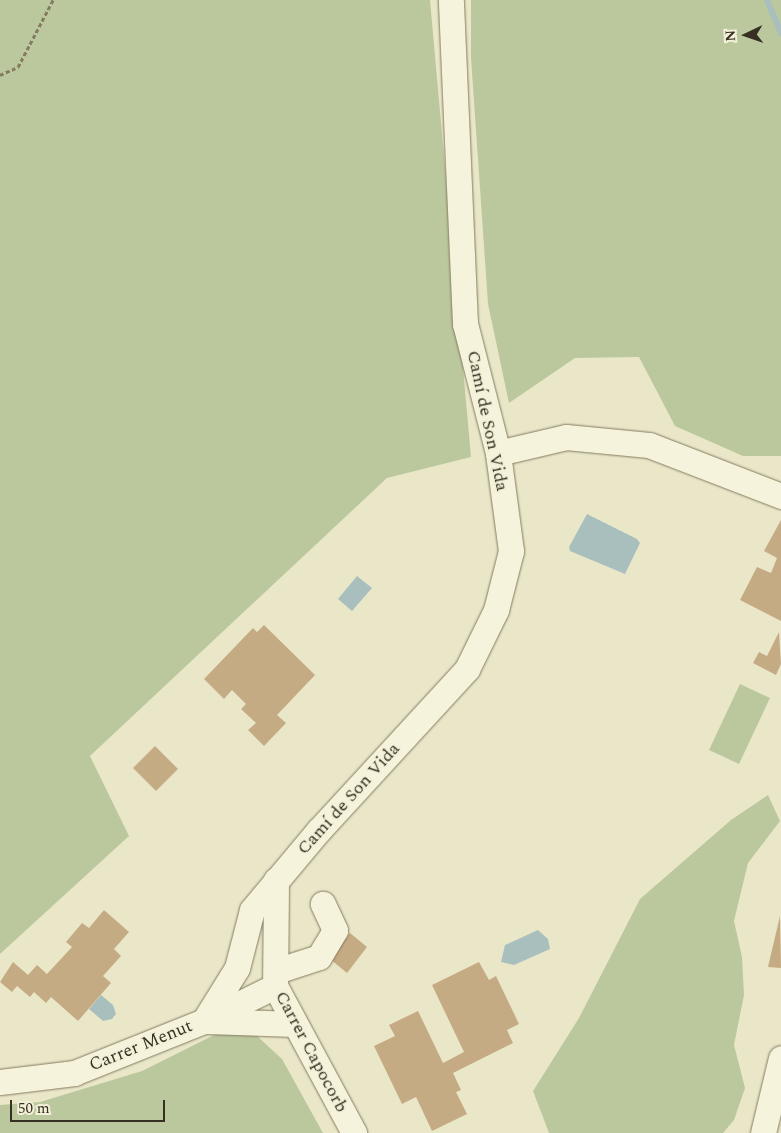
<!DOCTYPE html>
<meta charset="utf-8">
<style>
body{margin:0}
#map{position:relative;width:781px;height:1133px;overflow:hidden;background:#eae7c9;font-family:Spectral,serif}
div>[style]{position:absolute}
.green>*{inset:0;background:#bbc89e}
.water>*{inset:0;background:#a9bfbd}
.stream>*{height:6px;margin:-3px;padding:0 3px;transform-origin:3px;border-radius:3px;background:#a9bfbd}
.building>*{inset:0;background:#c5ab83}
.path>*{height:3px;margin-top:-1.5px;transform-origin:0;background:repeating-linear-gradient(90deg,#857b60 0 4px,transparent 0 6.5px)}
.roads{filter:drop-shadow(0 0 1px #857b60) drop-shadow(0 0 1px #857b60)}
.minor>*{height:25px;margin:-12.5px;padding:0 12.5px;transform-origin:12.5px;border-radius:12.5px;background:#f6f3dc}
span{translate:-50% -50%;white-space:nowrap;text-align:center;line-height:1.15;-webkit-text-stroke:4px #f3f0d8;paint-order:stroke}
.street-label{font-size:18px;color:#373022}
.north{position:absolute;left:721px;top:10px;width:50px;height:50px;-webkit-text-stroke:4px #f3f0d8;paint-order:stroke;rotate:267deg;font-size:14px;font-weight:700;line-height:20px;text-align:center;color:#373022}
.north::after{content:'';display:block;margin:auto;width:18px;height:22px;background:#373022;clip-path:polygon(50% 0,100% 100%,50% 72%,0 100%)}
.scale{position:absolute;left:10px;top:1100px;width:155px;height:22px;box-sizing:border-box;border:2px solid #373022;border-top:0;padding-left:6px;font-size:15px;line-height:18px;white-space:nowrap;color:#373022;-webkit-text-stroke:4px #f3f0d8;paint-order:stroke}
</style>
<div id="map">
<div class="green">
<i style="clip-path:polygon(0 0,430px 0,471px 457px,387px 478px,90px 756px,129px 836px,0 954px)"></i>
<i style="clip-path:polygon(471px 0,781px 0,781px 456px,743px 456px,675px 426px,639px 357px,575px 358px,509px 403px,488px 304px,471px 58px)"></i>
<i style="clip-path:polygon(740px 684px,770px 698px,739px 764px,709px 750px)"></i>
<i style="clip-path:polygon(768px 795px,780px 821px,748px 863px,734px 921px,742px 957px,744px 995px,734px 1045px,745px 1088px,734px 1120px,723px 1133px,549px 1133px,533px 1091px,579px 1018px,640px 899px,731px 820px)"></i>
<i style="clip-path:polygon(230px 1027px,257px 1036px,282px 1059px,323px 1133px,0 1133px,0 1105px,40px 1102px,142px 1071px)"></i>
</div>
<div class="water">
<i style="clip-path:polygon(587px 514px,637px 539px,640px 543px,625px 574px,570px 551px,569px 547px)"></i>
<i style="clip-path:polygon(357px 576px,372px 588px,352px 611px,338px 599px)"></i>
<i style="clip-path:polygon(538px 930px,548px 939px,550px 949px,514px 965px,501px 962px,505px 945px)"></i>
<i style="clip-path:polygon(101px 995px,113px 1005px,116px 1014px,112px 1019px,103px 1021px,89px 1009px)"></i>
</div>
<div class="stream">
<i style="left:767px;top:0;width:36px;rotate:67deg"></i>
</div>
<div class="building">
<i style="clip-path:polygon(781px 520px,781px 621px,740px 600px,757px 567px,771px 573px,777px 558px,764px 551px)"></i>
<i style="clip-path:polygon(264px 625px,315px 675px,277px 715px,286px 723px,264px 746px,248px 730px,256px 723px,241px 709px,246px 704px,232px 690px,224px 699px,204px 679px,253px 628px,257px 632px)"></i>
<i style="clip-path:polygon(779px 632px,781px 664px,776px 675px,753px 663px,759px 652px,767px 656px)"></i>
<i style="clip-path:polygon(155px 746px,178px 769px,156px 791px,133px 768px)"></i>
<i style="clip-path:polygon(104px 910px,129px 932px,114px 949px,121px 956px,103px 976px,111px 983px,78px 1021px,51px 997px,46px 1003px,34px 992px,30px 997px,17px 986px,12px 992px,0 982px,13px 962px,28px 975px,37px 965px,47px 974px,72px 947px,66px 942px,82px 923px,89px 928px)"></i>
<i style="clip-path:polygon(780px 916px,781px 968px,768px 967px)"></i>
<i style="clip-path:polygon(350px 933px,367px 947px,347px 973px,330px 959px)"></i>
<i style="clip-path:polygon(479px 962px,489px 980px,496px 976px,519px 1024px,507px 1030px,513px 1043px,453px 1073px,461px 1090px,456px 1092px,467px 1114px,432px 1131px,416px 1097px,402px 1104px,374px 1046px,395px 1036px,389px 1025px,418px 1011px,443px 1063px,464px 1052px,432px 985px)"></i>
</div>
<div class="path">
<i style="left:0;top:75px;width:20px;rotate:-24deg"></i>
<i style="left:18px;top:67px;width:76px;rotate:-62.4deg"></i>
</div>
<div class="roads">
<div class="minor">
<i style="left:498px;top:453px;width:70px;rotate:-13.2deg"></i>
<i style="left:566px;top:437px;width:83px;rotate:5.5deg"></i>
<i style="left:649px;top:445px;width:142px;rotate:21.1deg"></i>
<i style="left:276px;top:880px;width:106px;rotate:90.5deg"></i>
<i style="left:275px;top:986px;width:167px;rotate:61.7deg"></i>
<i style="left:276px;top:971px;width:45px;rotate:-18deg"></i>
<i style="left:319px;top:957px;width:31px;rotate:-59deg"></i>
<i style="left:335px;top:930px;width:29px;rotate:-115deg"></i>
<i style="left:204px;top:1021px;width:62px;rotate:-58.1deg"></i>
<i style="left:237px;top:968px;width:60px;rotate:-75.5deg"></i>
<i style="left:252px;top:910px;width:104px;rotate:-50.1deg"></i>
<i style="left:319px;top:830px;width:219px;rotate:-47.4deg"></i>
<i style="left:467px;top:669px;width:66px;rotate:-63.8deg"></i>
<i style="left:496px;top:610px;width:61px;rotate:-75.7deg"></i>
<i style="left:511px;top:551px;width:99px;rotate:-97.6deg"></i>
<i style="left:498px;top:453px;width:133px;rotate:-104.3deg"></i>
<i style="left:465px;top:324px;width:324px;rotate:-92.5deg"></i>
<i style="left:207px;top:1021px;width:88px;rotate:2deg"></i>
<i style="left:0;top:1082px;width:75px;rotate:-6.9deg"></i>
<i style="left:74px;top:1073px;width:140px;rotate:-21.8deg"></i>
<i style="left:204px;top:1021px;width:79px;rotate:-26.2deg"></i>
<i style="left:763px;top:1133px;width:77px;rotate:-76.5deg"></i>
</div>
</div>
<div class="street-label">
<span style="left:487px;top:421px;rotate:78deg">Camí de Son Vida</span>
<span style="left:349px;top:799px;rotate:-48deg">Camí de Son Vida</span>
<span style="left:141px;top:1046px;rotate:-22deg">Carrer Menut</span>
<span style="left:311px;top:1052px;rotate:62deg">Carrer Capocorb</span>
</div>
<div class="north">N</div>
<div class="scale">50 m</div>
</div>
